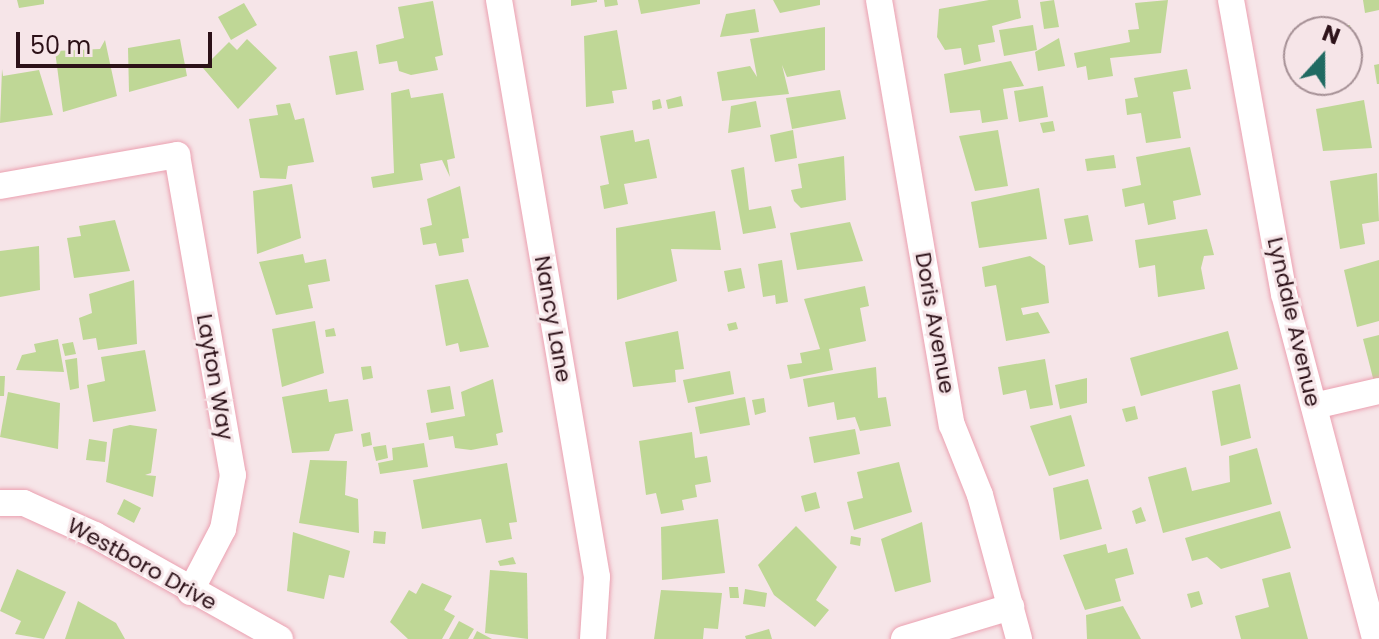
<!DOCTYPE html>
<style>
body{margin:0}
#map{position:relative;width:1379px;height:639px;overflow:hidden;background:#f6e5e8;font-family:Poppins,sans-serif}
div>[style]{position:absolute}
.building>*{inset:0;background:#bfd796}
.roads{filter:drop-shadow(0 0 2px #eba1b1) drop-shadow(0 0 2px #eba1b1)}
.minor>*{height:26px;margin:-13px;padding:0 13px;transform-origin:13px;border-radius:13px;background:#fff}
span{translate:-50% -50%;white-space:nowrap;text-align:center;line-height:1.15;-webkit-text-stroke:6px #f6e5e8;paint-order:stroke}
.street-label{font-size:22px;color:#2c1118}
.north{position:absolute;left:1283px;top:16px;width:80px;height:80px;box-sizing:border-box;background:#f6e5e8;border:2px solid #a59095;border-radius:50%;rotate:21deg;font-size:22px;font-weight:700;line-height:32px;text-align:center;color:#2c1118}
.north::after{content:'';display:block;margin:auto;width:28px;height:36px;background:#206a62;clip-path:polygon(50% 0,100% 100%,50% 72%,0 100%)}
.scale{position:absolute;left:16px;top:32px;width:196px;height:36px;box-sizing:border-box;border:4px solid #2c1118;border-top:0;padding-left:10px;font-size:24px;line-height:28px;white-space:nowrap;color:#2c1118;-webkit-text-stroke:6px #f6e5e8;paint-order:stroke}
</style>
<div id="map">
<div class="building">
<i style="clip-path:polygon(17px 0,44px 0,44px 4px,19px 8px)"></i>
<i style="clip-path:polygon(571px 0,597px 0,597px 2px,571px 6px)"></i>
<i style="clip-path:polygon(604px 0,617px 0,618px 5px,605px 7px)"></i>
<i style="clip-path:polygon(638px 0,700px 0,700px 4px,641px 14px)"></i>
<i style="clip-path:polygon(773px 0,820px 0,820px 5px,780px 13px)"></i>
<i style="clip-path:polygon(989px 0,1018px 0,1021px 18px,992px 26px,995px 42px,978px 45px,981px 61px,964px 65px,961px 48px,945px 50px,937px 37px,939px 9px)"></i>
<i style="clip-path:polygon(1054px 0,1059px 27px,1044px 29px,1040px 2px)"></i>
<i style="clip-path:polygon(1168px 0,1161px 53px,1110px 58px,1113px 76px,1088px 80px,1086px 66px,1077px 68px,1074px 53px,1130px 42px,1128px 30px,1139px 29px,1135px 3px)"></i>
<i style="clip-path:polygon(1363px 0,1379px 0,1379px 10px,1365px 13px)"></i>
<i style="clip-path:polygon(433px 1px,443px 55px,435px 57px,438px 70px,411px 75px,399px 71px,397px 61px,379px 64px,376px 45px,404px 38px,398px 7px)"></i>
<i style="clip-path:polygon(244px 3px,257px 25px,231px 40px,218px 17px)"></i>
<i style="clip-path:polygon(755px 9px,759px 32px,720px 37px,726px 14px)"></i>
<i style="clip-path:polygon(1033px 25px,1037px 50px,1004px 56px,999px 30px)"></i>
<i style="clip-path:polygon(1350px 25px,1355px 53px,1353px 74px,1347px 75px,1347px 32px,1318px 30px)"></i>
<i style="clip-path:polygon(825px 27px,825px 70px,787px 77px,782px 65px,789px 94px,722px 101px,717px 72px,750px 66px,757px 77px,750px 39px)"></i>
<i style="clip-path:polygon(617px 30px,627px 89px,612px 91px,614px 103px,586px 107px,584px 36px)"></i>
<i style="clip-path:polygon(1059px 38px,1065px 66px,1038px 71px,1035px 52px)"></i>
<i style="clip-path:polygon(180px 39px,187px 76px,129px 92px,128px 48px)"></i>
<i style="clip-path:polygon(247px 39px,277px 68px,238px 109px,203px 68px,229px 42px,237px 50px)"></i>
<i style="clip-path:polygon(105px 40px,117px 96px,63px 112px,55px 51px,100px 49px)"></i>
<i style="clip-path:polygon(357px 51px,364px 90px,336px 95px,329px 56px)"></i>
<i style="clip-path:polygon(1011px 61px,1024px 86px,1003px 89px,1008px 119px,982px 123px,980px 110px,950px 113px,944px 74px)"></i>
<i style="clip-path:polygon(1379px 64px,1379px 84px,1377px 84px,1374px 65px)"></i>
<i style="clip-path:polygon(2px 69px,3px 76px,39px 70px,53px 115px,0 123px)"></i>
<i style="clip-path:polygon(1187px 69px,1191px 89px,1173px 92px,1181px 138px,1146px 143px,1141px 113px,1127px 115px,1125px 99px,1138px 97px,1134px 78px)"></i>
<i style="clip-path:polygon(1043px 86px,1048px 117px,1019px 122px,1014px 91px)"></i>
<i style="clip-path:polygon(409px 89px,411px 98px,443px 93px,455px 158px,447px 160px,450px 177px,442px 160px,420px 164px,423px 180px,373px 188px,371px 177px,394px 173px,391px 93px)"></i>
<i style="clip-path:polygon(840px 90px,846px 119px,792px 129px,786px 98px)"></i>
<i style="clip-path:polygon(681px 96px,683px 106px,668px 109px,666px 100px)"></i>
<i style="clip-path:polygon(660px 99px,662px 108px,653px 110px,652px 101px)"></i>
<i style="clip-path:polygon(1364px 100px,1372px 148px,1323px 151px,1316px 109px)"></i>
<i style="clip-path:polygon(756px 101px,761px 127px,728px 133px,731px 106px)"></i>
<i style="clip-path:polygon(290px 103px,295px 120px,304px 118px,314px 162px,288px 166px,286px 179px,260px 178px,249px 119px,278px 115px,276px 105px)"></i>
<i style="clip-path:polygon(1053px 121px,1055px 131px,1043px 133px,1040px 123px)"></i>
<i style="clip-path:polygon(633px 130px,635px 142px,649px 139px,657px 178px,624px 184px,628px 204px,604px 209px,600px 186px,609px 184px,600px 136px)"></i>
<i style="clip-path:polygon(793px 130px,797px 158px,775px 162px,770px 135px)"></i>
<i style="clip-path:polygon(998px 130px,1008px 186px,975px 191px,959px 136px)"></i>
<i style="clip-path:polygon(1190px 147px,1201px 195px,1173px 201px,1176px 219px,1148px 225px,1144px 203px,1125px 207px,1122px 189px,1141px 185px,1136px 157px)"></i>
<i style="clip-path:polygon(1114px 155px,1116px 168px,1087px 171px,1085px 159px)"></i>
<i style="clip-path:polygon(844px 156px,846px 200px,801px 208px,794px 201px,791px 190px,802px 188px,798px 164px)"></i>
<i style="clip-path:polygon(744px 167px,749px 210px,771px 206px,776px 228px,743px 234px,731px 170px)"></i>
<i style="clip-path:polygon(1377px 173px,1379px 221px,1362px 224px,1365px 244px,1340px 249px,1330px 181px)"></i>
<i style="clip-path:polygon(292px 184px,301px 238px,257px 254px,253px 191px)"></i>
<i style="clip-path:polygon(460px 186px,469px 238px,462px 239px,464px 252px,439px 256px,436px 243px,423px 245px,420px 228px,432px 225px,427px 199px)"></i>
<i style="clip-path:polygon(1039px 188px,1047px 239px,979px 248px,971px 202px)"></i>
<i style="clip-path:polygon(715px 211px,721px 250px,671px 249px,677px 281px,617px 300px,616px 228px)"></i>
<i style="clip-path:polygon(1088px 215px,1093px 241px,1069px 245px,1064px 219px)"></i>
<i style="clip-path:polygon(115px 220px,130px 271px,74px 278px,67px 238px,81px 236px,79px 226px)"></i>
<i style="clip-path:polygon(850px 222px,863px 261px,797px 270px,790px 233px)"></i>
<i style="clip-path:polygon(1207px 229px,1214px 255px,1204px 256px,1201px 268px,1205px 289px,1158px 297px,1155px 265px,1139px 268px,1135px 240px)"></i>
<i style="clip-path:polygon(39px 246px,40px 290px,0 297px,0 251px)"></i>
<i style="clip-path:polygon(303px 254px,305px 263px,326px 259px,330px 281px,308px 285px,313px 308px,276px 315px,259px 262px)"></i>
<i style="clip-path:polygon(1030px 256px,1045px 266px,1049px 303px,1021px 308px,1023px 315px,1038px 312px,1050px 333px,1006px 341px,996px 285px,985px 287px,982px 267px)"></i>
<i style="clip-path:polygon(782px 260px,788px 302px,776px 304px,775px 295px,763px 297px,758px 264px)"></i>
<i style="clip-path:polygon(1379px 260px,1379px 321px,1357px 327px,1344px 270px)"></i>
<i style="clip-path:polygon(741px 268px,745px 288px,728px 292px,724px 271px)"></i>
<i style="clip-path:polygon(468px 279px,489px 347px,460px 352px,458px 343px,446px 346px,435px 285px)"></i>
<i style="clip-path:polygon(134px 280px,137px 344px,98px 350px,96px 338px,83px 340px,79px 318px,92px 313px,89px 294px)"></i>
<i style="clip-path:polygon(865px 286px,869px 306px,860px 308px,866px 341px,829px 349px,833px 370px,790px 379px,787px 365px,802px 363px,800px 353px,820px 349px,804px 299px)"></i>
<i style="clip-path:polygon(315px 321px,324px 373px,282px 387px,272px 329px)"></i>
<i style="clip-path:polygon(736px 322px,738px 329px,729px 331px,727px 324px)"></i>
<i style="clip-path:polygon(334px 328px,336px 336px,326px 337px,325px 330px)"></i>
<i style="clip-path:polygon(678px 331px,684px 369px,675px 370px,676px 382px,633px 387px,625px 342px)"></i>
<i style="clip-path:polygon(1228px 331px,1238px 369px,1141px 396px,1130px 358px)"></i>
<i style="clip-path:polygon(1379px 335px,1379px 381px,1374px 382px,1363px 339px)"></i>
<i style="clip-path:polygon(58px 339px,64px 372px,16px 370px,22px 355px,36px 352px,34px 344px)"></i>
<i style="clip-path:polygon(73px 342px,76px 354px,65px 356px,62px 344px)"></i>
<i style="clip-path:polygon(145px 350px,156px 411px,93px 422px,87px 385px,105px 381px,101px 357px)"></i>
<i style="clip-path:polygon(77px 358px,79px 388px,70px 390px,65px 360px)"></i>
<i style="clip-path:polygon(1045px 359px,1053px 405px,1030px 409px,1026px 390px,1003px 395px,998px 367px)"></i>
<i style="clip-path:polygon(371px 366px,373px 378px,363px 380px,361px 367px)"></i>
<i style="clip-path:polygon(876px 367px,878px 398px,886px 397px,891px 426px,860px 431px,855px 417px,837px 420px,834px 402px,808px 407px,803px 379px)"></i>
<i style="clip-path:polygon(730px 371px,734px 394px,688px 403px,683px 380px)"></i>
<i style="clip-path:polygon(0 376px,5px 376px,4px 396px,0 396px)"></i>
<i style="clip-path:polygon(1087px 378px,1087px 403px,1060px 409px,1055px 385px)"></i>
<i style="clip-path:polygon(493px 379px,503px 432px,496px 434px,498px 445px,471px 450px,455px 448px,453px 436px,429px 440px,426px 423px,465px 416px,461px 392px)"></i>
<i style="clip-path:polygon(1240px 384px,1251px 438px,1221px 446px,1212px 391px)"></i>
<i style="clip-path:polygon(450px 386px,454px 409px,431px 413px,427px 390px)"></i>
<i style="clip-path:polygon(327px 389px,329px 402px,348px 399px,353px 431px,335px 434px,329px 451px,292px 453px,282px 397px)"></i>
<i style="clip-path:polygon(8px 392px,60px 403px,58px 449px,0 437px)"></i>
<i style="clip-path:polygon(745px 397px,750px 425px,700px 434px,695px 407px)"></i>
<i style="clip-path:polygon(764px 398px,766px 412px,755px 415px,752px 400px)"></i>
<i style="clip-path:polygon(1135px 406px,1138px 419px,1126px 422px,1122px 409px)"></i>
<i style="clip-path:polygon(1071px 415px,1085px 466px,1049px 476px,1030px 426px)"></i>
<i style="clip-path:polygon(130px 425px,157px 429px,151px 473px,145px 475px,156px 476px,153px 497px,106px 482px,113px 429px)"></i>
<i style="clip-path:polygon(855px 429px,860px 454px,814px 463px,809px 437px)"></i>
<i style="clip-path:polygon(370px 432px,372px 445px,363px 447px,361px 434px)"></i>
<i style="clip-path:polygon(692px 432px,695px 458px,707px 456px,711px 482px,695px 485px,697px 497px,682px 500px,684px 510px,661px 514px,656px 493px,646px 495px,639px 441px)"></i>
<i style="clip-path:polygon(89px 439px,107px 442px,105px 462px,86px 460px)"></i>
<i style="clip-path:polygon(424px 443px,428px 467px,380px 474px,378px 463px,393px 460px,392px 448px)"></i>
<i style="clip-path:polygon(386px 445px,388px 458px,376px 461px,373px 447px)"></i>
<i style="clip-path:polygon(1257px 448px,1272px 504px,1163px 533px,1148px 477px,1186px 467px,1192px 491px,1230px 482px,1229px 456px)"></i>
<i style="clip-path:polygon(310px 460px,347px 461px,345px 495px,358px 499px,359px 533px,299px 523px)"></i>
<i style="clip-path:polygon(899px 462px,912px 512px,854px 530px,847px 502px,863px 498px,857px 472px)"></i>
<i style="clip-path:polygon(507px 463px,517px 522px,509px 523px,512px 539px,486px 543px,481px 519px,422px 529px,413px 480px)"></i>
<i style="clip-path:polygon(1088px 479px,1102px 529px,1060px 540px,1053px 488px)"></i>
<i style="clip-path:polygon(816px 492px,820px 508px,805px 512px,801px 496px)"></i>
<i style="clip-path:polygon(124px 499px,141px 508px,134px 523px,117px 514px)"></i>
<i style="clip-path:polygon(1141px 507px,1146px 521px,1136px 524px,1132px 511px)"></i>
<i style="clip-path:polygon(1280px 511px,1291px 548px,1221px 569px,1207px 557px,1192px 561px,1185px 538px)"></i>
<i style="clip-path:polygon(718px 519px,725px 573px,662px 580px,661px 527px)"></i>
<i style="clip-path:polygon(922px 522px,931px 582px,895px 592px,881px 539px)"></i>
<i style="clip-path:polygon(796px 526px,837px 567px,816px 600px,829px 610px,815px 627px,774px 595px,758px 565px)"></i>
<i style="clip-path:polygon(374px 531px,386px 532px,385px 544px,373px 543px)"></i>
<i style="clip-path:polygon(293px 532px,350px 551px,344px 578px,329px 575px,324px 599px,287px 591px)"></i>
<i style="clip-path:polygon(851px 536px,861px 538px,860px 546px,850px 544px)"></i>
<i style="clip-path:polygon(1106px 544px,1108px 553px,1127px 548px,1134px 574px,1115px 579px,1121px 601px,1085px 610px,1063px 555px)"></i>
<i style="clip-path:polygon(513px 557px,516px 564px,500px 566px,498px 561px)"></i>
<i style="clip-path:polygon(17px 569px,66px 592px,44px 639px,15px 634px,21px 621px,0 611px)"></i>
<i style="clip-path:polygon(490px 570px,527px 573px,528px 639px,485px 633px)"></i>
<i style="clip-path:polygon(1290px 572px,1308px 639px,1241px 639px,1235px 616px,1269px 607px,1262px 579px)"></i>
<i style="clip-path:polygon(422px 583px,452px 596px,444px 610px,455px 616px,442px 639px,408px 639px,390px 622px,409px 590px,416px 594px)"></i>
<i style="clip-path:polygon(729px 587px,738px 587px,739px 598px,730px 598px)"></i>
<i style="clip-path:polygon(745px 589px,767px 593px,765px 607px,743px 604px)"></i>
<i style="clip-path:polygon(661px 590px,722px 593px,718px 629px,704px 628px,703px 639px,654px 639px)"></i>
<i style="clip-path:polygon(1199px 591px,1203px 604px,1191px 608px,1187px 594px)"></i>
<i style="clip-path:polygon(78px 601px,116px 623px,125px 639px,65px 639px)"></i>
<i style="clip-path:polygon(1123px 606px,1141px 639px,1087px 639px,1086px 615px)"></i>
<i style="clip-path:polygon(459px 621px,474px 629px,468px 639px,449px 639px)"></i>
<i style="clip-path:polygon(769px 629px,772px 639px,746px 639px,745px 636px)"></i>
<i style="clip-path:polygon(477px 631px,492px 639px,473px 639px)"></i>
</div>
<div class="roads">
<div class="minor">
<i style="left:499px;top:0;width:585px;rotate:80.36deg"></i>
<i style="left:597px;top:577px;width:62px;rotate:93.7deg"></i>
<i style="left:879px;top:0;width:431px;rotate:80.3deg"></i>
<i style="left:952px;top:425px;width:75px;rotate:68.2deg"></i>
<i style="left:980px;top:495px;width:149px;rotate:74.8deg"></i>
<i style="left:1231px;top:0;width:299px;rotate:79.8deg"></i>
<i style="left:1284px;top:294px;width:357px;rotate:75.2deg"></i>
<i style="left:0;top:186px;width:180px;rotate:-9.9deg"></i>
<i style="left:177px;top:155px;width:325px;rotate:80.1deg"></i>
<i style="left:233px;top:475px;width:55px;rotate:100.5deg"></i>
<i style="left:223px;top:529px;width:71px;rotate:117.6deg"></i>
<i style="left:1314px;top:406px;width:67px;rotate:-13deg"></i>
<i style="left:0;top:503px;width:24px"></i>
<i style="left:24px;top:503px;width:78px;rotate:24.3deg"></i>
<i style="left:95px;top:535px;width:212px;rotate:29.3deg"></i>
<i style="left:904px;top:639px;width:112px;rotate:-16.7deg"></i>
</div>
</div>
<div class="street-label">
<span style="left:553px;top:319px;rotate:80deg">Nancy Lane</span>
<span style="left:1294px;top:322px;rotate:77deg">Lyndale Avenue</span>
<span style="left:935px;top:323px;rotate:80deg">Doris Avenue</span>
<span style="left:215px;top:377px;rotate:80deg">Layton Way</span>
<span style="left:142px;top:564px;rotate:29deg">Westboro Drive</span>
</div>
<div class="north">N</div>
<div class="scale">50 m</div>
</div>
